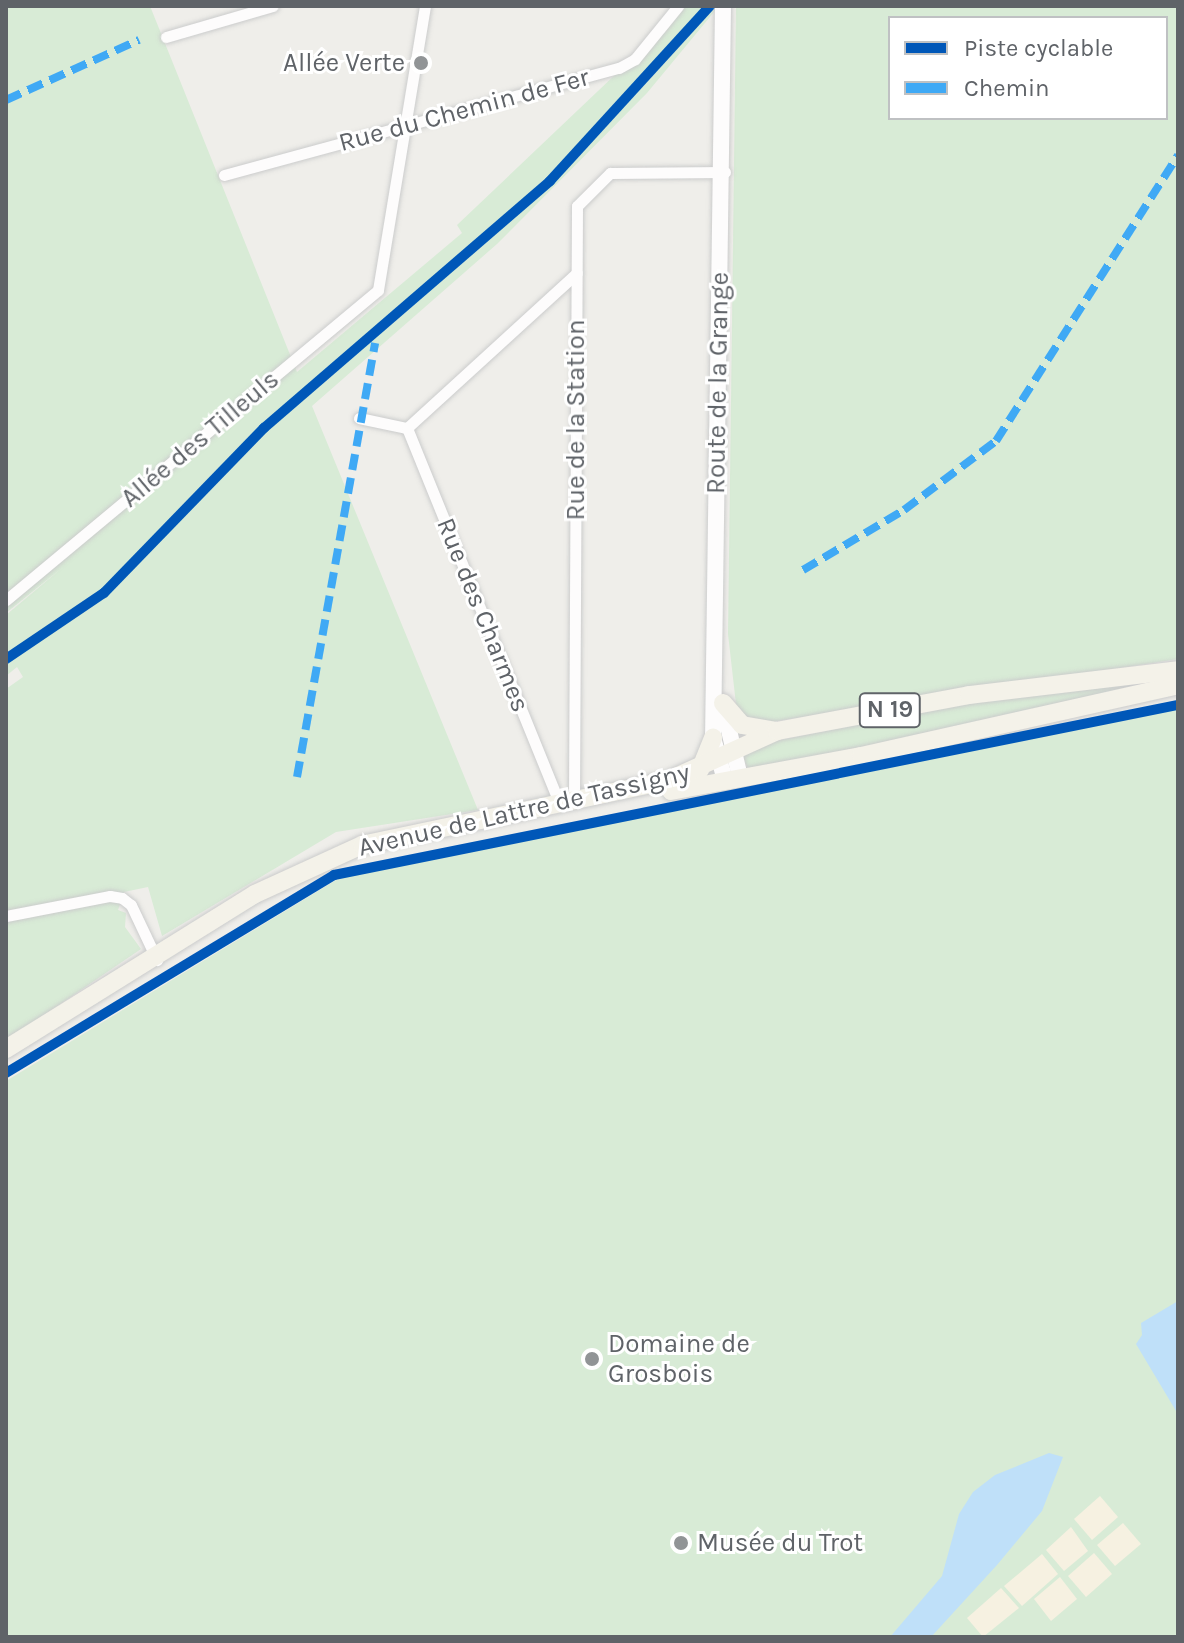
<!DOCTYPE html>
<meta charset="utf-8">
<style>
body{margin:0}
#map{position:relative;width:1184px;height:1643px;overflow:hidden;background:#efeeea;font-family:Karla,sans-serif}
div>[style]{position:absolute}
.green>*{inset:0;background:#d8ebd6}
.sand>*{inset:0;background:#f6f1e1}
.water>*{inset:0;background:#bfe0f9}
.roads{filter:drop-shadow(0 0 2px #cbcccc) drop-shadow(0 0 2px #cbcccc)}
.minor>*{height:11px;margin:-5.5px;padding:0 5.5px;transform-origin:5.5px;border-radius:5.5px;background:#fdfcfc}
.secondary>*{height:16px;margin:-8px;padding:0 8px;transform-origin:8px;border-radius:8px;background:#fdfcfc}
.primary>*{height:18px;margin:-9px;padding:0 9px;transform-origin:9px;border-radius:9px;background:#f4f2e9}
.quiet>*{height:8px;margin-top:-4px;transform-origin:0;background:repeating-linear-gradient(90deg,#3fa9f5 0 16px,transparent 0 24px)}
.cycleway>*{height:10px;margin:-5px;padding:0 5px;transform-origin:5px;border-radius:5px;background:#0057b8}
.dots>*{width:22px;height:22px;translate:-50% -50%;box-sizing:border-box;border:4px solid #fff;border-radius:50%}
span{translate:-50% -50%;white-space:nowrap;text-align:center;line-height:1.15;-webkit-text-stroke:6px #fff;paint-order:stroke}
.shield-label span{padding:2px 6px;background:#fff;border:2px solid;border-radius:6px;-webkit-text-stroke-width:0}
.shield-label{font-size:24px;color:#5f6368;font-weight:700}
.poi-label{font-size:26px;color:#5f6368}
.right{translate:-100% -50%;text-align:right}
.left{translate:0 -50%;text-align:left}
.street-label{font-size:26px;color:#5f6368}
.frame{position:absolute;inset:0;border:8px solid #5f6368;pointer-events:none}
.legend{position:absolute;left:888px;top:16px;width:280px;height:104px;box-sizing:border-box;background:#fff;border:2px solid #bfc1c3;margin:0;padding:10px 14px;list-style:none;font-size:24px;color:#5f6368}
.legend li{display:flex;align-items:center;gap:16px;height:40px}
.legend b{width:40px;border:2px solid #bfc1c3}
</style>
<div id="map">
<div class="green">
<i style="clip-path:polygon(6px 6px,150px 6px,297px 372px,462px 233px,457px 225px,618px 72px,640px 62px,686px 6px,719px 6px,647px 93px,497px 244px,312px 406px,478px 810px,336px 832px,162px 936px,148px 887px,124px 892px,118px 910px,126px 913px,125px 927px,141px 949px,6px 1041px,6px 689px,23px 677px,17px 667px,6px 676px,6px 615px,63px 567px,6px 613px)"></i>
<i style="clip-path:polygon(evenodd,736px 6px,1178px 6px,1178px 659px,770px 722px,747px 721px,737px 713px,728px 634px,736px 6px,890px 18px,1166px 18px,1166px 118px,890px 118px,890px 18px)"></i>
<i style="clip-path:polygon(1178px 675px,1042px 711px,749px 770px,744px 760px,743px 754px,766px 743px,988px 698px)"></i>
<i style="clip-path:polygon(1178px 709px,1178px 1637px,6px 1637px,6px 1081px,341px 877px)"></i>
</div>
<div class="sand">
<i style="clip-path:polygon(1100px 1496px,1118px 1517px,1092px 1540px,1074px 1519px)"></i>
<i style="clip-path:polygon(1123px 1523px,1141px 1544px,1115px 1566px,1097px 1545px)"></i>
<i style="clip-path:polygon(1071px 1527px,1088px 1551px,1064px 1571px,1046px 1550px)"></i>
<i style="clip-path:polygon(1094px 1553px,1112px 1574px,1086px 1597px,1068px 1576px)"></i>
<i style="clip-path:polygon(1042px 1554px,1058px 1574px,1022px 1606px,1004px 1586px)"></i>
<i style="clip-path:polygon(1060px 1577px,1077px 1599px,1051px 1621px,1034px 1599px)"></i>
<i style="clip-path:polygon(1001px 1588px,1019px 1608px,983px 1637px,967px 1618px)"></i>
</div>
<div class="water">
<i style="clip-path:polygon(1178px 1301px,1178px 1410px,1176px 1411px,1136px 1344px,1142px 1335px,1141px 1323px)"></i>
<i style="clip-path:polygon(1049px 1453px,1063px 1457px,1042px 1511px,997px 1565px,931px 1637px,890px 1637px,942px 1576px,959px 1514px,973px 1492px,995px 1475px)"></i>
</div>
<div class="roads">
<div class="minor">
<i style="left:166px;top:37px;width:111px;rotate:-16.2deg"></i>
<i style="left:224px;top:175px;width:409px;rotate:-15.2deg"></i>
<i style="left:619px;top:68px;width:18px;rotate:-29deg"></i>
<i style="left:635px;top:59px;width:68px;rotate:-50.9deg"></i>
<i style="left:359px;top:418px;width:49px;rotate:11.8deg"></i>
<i style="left:407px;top:428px;width:405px;rotate:67.9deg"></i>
<i style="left:407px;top:428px;width:230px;rotate:-42.4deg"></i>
<i style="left:6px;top:600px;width:484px;rotate:-39.8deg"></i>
<i style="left:378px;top:290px;width:288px;rotate:-80.6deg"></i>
<i style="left:574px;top:799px;width:593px;rotate:-89.71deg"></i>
<i style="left:577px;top:206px;width:47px;rotate:-45deg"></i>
<i style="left:610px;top:173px;width:115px;rotate:-0.5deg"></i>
<i style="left:6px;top:916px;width:106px;rotate:-10.9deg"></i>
<i style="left:110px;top:896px;width:12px;rotate:9deg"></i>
<i style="left:122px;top:898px;width:11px;rotate:38deg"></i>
<i style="left:131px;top:905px;width:61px;rotate:64.7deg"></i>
</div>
<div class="secondary">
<i style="left:723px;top:6px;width:732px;rotate:90.78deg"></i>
<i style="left:713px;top:738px;width:44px;rotate:74.1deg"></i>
<i style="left:723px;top:705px;width:74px;rotate:76.7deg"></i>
</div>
<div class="primary">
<i style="left:723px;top:703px;width:29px;rotate:49deg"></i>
<i style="left:742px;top:725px;width:34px;rotate:10deg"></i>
<i style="left:700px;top:770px;width:35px;rotate:-68deg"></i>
<i style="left:671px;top:791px;width:193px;rotate:-10.4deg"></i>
<i style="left:861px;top:756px;width:325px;rotate:-12.6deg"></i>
<i style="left:6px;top:1049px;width:293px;rotate:-31.9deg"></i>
<i style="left:255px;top:894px;width:118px;rotate:-24.6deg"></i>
<i style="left:362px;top:845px;width:312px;rotate:-11.9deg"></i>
<i style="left:667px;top:781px;width:121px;rotate:-24.4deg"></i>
<i style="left:777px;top:731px;width:195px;rotate:-10.6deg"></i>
<i style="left:969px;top:695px;width:210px;rotate:-6.8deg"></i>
</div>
</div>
<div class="quiet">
<i style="left:6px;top:100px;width:146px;rotate:-24.3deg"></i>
<i style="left:803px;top:570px;width:117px;rotate:-30.7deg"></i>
<i style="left:904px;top:510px;width:115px;rotate:-36.9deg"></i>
<i style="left:996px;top:441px;width:339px;rotate:-57.5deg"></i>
<i style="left:297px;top:777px;width:441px;rotate:-79.8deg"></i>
</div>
<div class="cycleway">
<i style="left:6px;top:659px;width:118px;rotate:-34deg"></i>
<i style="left:104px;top:593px;width:230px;rotate:-45.9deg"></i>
<i style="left:264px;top:428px;width:378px;rotate:-40.8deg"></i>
<i style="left:550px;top:181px;width:237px;rotate:-47.6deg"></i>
<i style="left:6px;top:1073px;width:383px;rotate:-31.1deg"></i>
<i style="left:334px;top:875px;width:861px;rotate:-11.39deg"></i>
</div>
<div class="dots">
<i style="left:421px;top:63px;background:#919496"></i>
<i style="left:592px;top:1359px;background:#919496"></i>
<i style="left:681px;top:1543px;background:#919496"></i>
</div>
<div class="shield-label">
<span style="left:890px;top:710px">N 19</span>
</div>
<div class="poi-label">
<span class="right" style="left:405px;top:63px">Allée Verte</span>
<span class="left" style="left:608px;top:1359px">Domaine de<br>Grosbois</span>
<span class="left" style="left:697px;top:1543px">Musée du Trot</span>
</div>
<div class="street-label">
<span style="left:464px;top:110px;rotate:-15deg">Rue du Chemin de Fer</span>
<span style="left:718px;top:383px;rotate:-89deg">Route de la Grange</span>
<span style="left:576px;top:420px;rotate:-90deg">Rue de la Station</span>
<span style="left:200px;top:439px;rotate:-40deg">Allée des Tilleuls</span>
<span style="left:483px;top:615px;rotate:68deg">Rue des Charmes</span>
<span style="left:524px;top:810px;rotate:-13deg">Avenue de Lattre de Tassigny</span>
</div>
<div class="frame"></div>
<ul class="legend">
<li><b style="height:10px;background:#0057b8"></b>Piste cyclable</li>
<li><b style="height:10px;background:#3fa9f5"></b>Chemin</li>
</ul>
</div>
